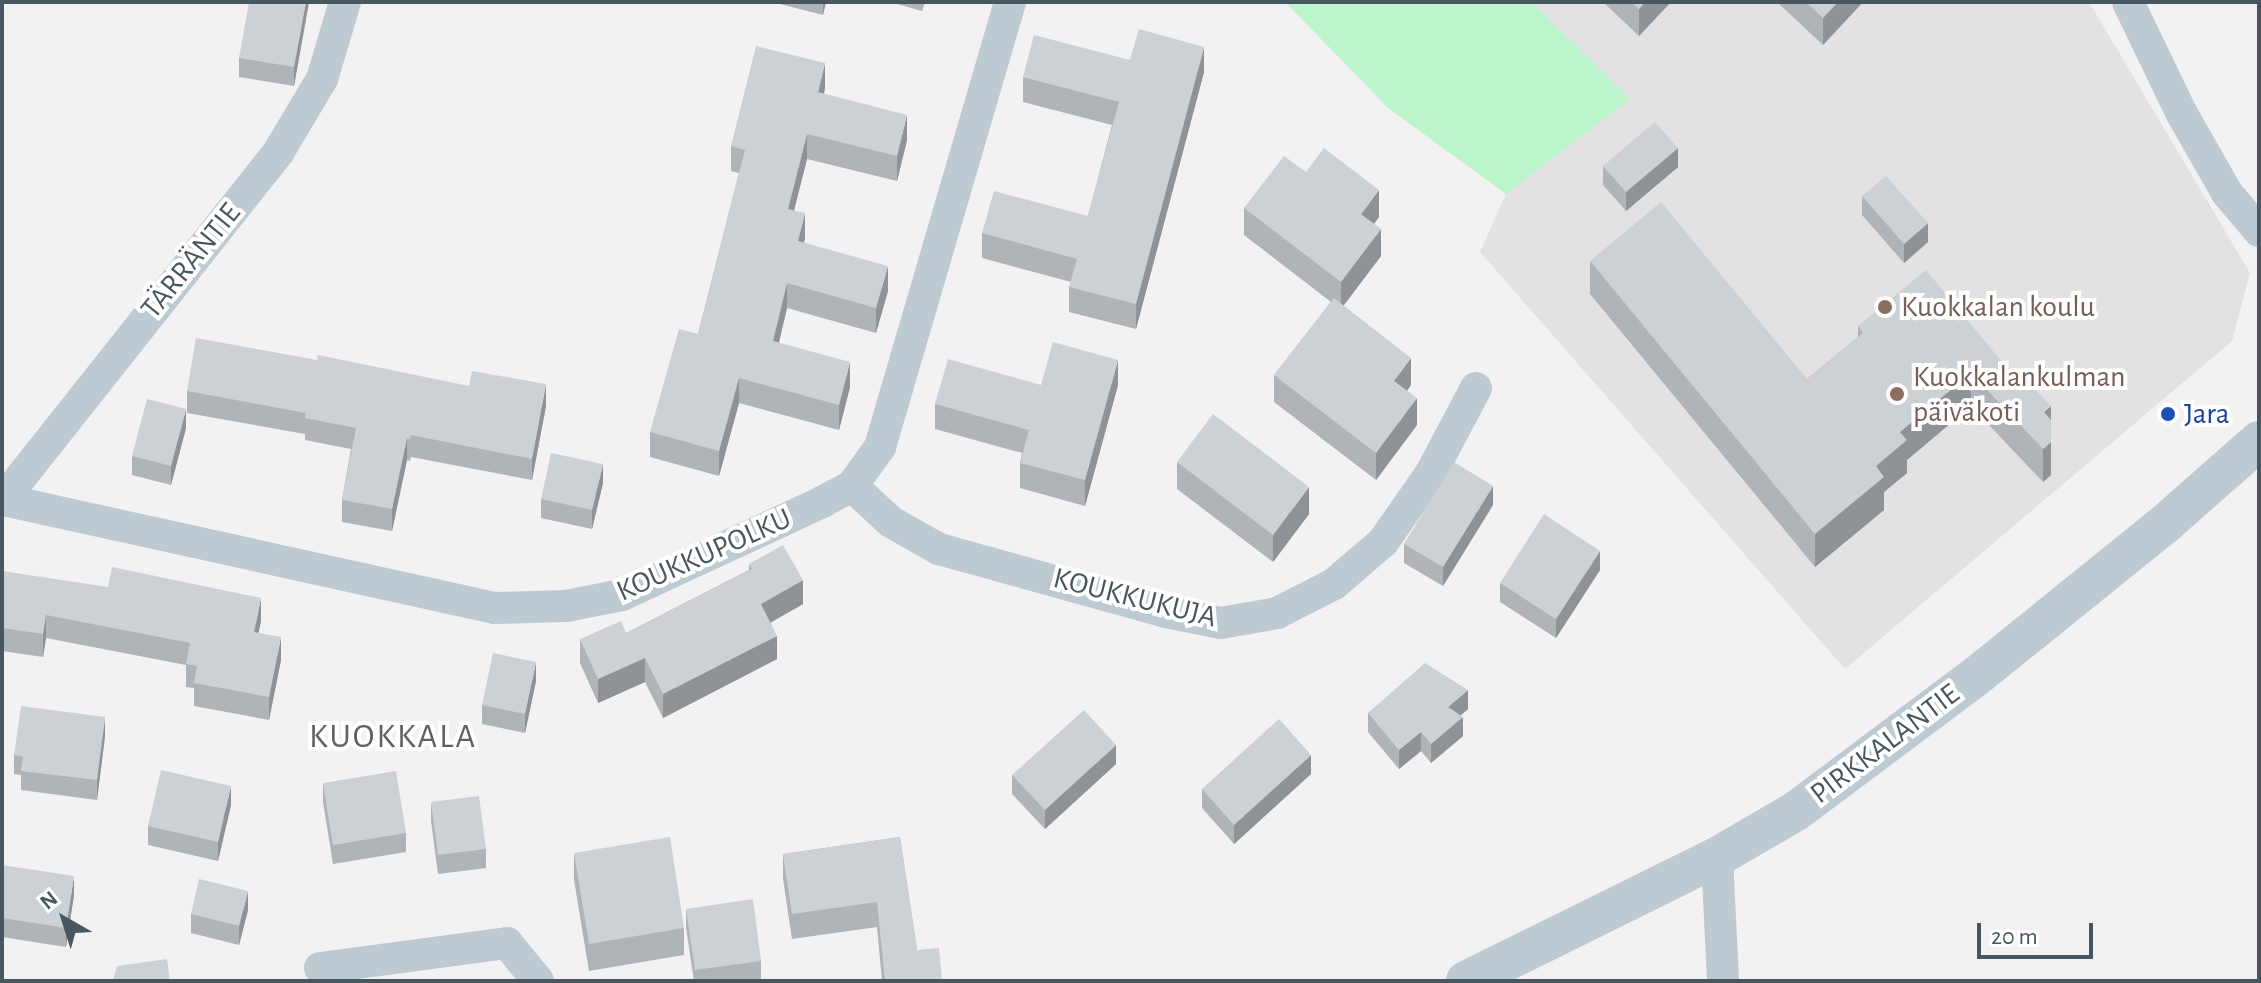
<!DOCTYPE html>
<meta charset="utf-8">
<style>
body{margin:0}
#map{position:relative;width:2261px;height:983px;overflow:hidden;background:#f3f1f1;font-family:"Alegreya Sans",sans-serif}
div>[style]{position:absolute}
.education>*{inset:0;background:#e4e1e3}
.green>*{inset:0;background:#bcf4cc}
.minor>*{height:32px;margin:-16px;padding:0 16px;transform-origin:16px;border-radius:16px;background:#bdcad1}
.tertiary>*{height:40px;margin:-20px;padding:0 20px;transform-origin:20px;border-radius:20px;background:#bdcad1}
.wall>*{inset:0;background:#afb4b8}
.shaded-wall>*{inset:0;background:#8f9296}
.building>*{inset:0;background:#ccd1d6}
.dots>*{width:22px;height:22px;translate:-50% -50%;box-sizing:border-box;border:4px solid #fff;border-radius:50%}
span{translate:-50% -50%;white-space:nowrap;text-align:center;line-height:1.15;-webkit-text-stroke:8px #fff;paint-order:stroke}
.street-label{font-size:30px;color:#475760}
.education-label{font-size:30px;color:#785e54}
.left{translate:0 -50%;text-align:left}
.transit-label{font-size:30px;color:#164399}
.quarter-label{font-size:34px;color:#5c6266;letter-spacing:2px}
.frame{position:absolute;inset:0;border:4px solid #475760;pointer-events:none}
.north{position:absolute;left:24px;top:879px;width:80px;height:80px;-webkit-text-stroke:6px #fff;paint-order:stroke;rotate:321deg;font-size:22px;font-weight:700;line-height:32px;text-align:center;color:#475760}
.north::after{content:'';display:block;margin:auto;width:28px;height:36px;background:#475760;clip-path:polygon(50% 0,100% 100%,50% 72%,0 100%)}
.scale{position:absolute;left:1977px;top:923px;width:116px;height:36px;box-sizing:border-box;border:4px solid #475760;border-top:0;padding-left:10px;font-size:24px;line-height:28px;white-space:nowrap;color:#475760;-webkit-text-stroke:6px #fff;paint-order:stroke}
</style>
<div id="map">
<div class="education">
<i style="clip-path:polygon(1532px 2px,2089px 2px,2250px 273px,2232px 341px,1845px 669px,1480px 252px,1506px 194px,1629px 99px)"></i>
</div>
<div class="green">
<i style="clip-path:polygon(1285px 2px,1532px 2px,1630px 99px,1506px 194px,1388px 108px)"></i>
</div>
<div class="minor">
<i style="left:2128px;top:2px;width:124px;rotate:64.3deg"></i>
<i style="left:2182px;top:114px;width:91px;rotate:60.3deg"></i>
<i style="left:2227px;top:193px;width:50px;rotate:49.9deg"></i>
<i style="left:852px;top:486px;width:53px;rotate:42.7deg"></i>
<i style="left:891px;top:522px;width:55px;rotate:29.4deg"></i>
<i style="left:939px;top:549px;width:236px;rotate:15.5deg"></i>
<i style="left:1166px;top:612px;width:56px;rotate:11.3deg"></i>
<i style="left:1221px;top:623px;width:57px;rotate:-10.1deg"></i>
<i style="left:1277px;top:613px;width:64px;rotate:-27deg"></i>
<i style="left:1334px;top:584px;width:65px;rotate:-40.6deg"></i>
<i style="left:1383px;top:542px;width:84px;rotate:-55.2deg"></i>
<i style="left:1431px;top:473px;width:96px;rotate:-62.1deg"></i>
<i style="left:4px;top:500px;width:503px;rotate:12.41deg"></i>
<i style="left:495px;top:608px;width:71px;rotate:-1.6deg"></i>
<i style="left:566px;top:606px;width:57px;rotate:-11.1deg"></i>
<i style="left:622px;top:595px;width:221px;rotate:-24.9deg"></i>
<i style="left:822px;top:502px;width:34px;rotate:-28deg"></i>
<i style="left:852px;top:486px;width:48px;rotate:-54.3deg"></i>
<i style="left:880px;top:447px;width:464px;rotate:-73.7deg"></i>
<i style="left:2px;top:501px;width:446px;rotate:-51.6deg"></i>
<i style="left:279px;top:151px;width:84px;rotate:-59.2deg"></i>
<i style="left:322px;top:79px;width:80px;rotate:-73.4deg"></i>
<i style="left:1717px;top:857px;width:124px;rotate:87.2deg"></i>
<i style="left:320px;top:968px;width:189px;rotate:-7.6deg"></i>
<i style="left:507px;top:943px;width:49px;rotate:50.8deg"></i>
</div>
<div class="tertiary">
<i style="left:1466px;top:981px;width:280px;rotate:-26.3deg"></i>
<i style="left:1717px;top:857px;width:91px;rotate:-30.2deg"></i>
<i style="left:1796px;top:811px;width:222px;rotate:-36.8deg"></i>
<i style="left:1974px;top:678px;width:247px;rotate:-38.9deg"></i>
<i style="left:2166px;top:523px;width:124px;rotate:-41.4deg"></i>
</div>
<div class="wall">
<i style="clip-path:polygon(309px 2px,294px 86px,239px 77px,239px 58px)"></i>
<i style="clip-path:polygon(772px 2px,826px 2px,823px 15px)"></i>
<i style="clip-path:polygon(890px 2px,925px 2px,922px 11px)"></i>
<i style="clip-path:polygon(1603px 2px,1671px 2px,1639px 36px)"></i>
<i style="clip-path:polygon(1777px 2px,1863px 2px,1823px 45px)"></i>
<i style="clip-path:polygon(1130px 60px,1204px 72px,1136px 329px,1069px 312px,1069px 287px,1071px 282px,982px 258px,982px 233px,1088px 216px,1112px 125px,1023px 102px,1023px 77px)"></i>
<i style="clip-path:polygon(825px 88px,824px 94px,907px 140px,897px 181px,807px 159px,794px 210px,805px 238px,804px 243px,888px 291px,876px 333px,787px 308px,779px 343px,850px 387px,839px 430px,739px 403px,719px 476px,650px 457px,650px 432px,698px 334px,739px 173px,731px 171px,731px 146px)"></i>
<i style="clip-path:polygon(1603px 166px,1678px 167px,1626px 211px,1603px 185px)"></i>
<i style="clip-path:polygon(1306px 172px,1379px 217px,1374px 224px,1381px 256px,1343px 306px,1411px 385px,1407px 391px,1417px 425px,1376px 480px,1274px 402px,1274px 375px,1331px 302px,1244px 235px,1244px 208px)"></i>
<i style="clip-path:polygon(1862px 196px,1928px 242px,1904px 263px,1862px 215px)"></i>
<i style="clip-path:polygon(1590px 261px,1807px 379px,1858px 337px,1858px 326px,2022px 386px,2027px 381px,2051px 475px,2043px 482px,1971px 406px,1907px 460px,1907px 473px,1884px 492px,1884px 510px,1815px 567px,1590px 294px)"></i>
<i style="clip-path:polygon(1041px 385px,1118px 385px,1085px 506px,1020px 488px,1020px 463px,1022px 453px,935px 429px,935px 404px)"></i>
<i style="clip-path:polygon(187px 391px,546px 406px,532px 480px,411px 457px,410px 461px,407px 460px,392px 531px,342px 522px,342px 500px,351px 449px,305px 440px,305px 434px,187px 413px)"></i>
<i style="clip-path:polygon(186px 428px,171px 485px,132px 475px,132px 456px)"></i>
<i style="clip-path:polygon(1177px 462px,1309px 514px,1273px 562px,1177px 489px)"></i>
<i style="clip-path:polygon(603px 483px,592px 529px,541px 518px,541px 499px)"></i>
<i style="clip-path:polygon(1493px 505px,1443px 586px,1404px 563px,1404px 544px)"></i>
<i style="clip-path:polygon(749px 564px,803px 604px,771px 622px,777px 659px,663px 718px,645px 682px,598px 703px,580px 663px,580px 639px,626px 633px,749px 570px)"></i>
<i style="clip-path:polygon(1600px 570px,1556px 638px,1500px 602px,1500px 583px)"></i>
<i style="clip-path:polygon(2px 571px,261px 621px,258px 633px,281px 660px,269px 720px,194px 706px,194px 688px,186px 687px,186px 665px,46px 638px,43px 657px,2px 651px)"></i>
<i style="clip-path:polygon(536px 681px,525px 733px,482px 724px,482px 705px)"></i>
<i style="clip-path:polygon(1468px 709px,1461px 715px,1463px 736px,1431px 763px,1421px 751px,1399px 769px,1368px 732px,1368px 713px)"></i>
<i style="clip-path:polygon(105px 736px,97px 800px,21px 790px,21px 775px,14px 774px,14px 755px)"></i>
<i style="clip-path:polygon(1116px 764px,1045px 829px,1012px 794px,1012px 775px)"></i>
<i style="clip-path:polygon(1311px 774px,1234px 844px,1202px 808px,1202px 789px)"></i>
<i style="clip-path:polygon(323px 783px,406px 833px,406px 852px,333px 864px,323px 802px)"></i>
<i style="clip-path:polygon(431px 802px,486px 849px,486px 868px,438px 874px,431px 821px)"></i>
<i style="clip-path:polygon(231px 805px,218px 861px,148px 845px,148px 826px)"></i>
<i style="clip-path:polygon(900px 837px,917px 950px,942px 981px,882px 981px,877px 927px,792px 939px,783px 879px,783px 854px)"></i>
<i style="clip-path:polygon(574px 853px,684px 928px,684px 955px,589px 971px,574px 880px)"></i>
<i style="clip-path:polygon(2px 865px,74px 895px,66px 947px,2px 937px)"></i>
<i style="clip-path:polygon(686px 909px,761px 961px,761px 980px,752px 981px,694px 981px,686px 928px)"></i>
<i style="clip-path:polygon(248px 910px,239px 945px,191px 933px,191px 914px)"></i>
</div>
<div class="shaded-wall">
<i style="clip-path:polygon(306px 2px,309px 2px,294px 86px,294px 67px)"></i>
<i style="clip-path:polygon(823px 2px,826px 2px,823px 15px)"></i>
<i style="clip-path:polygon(1645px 2px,1671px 2px,1639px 36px,1639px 9px)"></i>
<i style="clip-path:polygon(1838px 2px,1863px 2px,1823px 45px,1823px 18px)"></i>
<i style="clip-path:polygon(1204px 47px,1204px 72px,1136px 329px,1136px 304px)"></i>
<i style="clip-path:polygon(825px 63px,825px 88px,818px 117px,818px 92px)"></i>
<i style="clip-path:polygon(907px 115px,907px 140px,897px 181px,897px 156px)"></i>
<i style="clip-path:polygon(807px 134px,807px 159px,788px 234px,788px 209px)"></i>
<i style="clip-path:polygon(1678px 148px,1678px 167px,1626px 211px,1626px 192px)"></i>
<i style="clip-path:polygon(1379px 190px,1379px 217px,1361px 241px,1361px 214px)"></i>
<i style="clip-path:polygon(805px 213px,805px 238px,798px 266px,798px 241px)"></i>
<i style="clip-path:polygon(1928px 223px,1928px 242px,1904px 263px,1904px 244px)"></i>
<i style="clip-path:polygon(1381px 229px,1381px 256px,1341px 309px,1341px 282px)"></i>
<i style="clip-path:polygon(888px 266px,888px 291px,876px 333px,876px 308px)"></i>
<i style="clip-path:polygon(787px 283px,787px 308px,773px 366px,773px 341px)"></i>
<i style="clip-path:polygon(1411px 358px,1411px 385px,1394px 408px,1394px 381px)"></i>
<i style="clip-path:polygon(1118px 360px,1118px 385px,1085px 506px,1085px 480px)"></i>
<i style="clip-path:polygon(850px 362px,850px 387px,839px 430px,839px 405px)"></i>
<i style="clip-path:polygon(1971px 373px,1971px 406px,1907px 460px,1907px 473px,1884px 492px,1884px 510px,1815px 567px,1815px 534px,1876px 466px,1900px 432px)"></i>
<i style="clip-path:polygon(739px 378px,739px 403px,719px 476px,719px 451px)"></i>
<i style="clip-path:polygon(546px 384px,546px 406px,532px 480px,532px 459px)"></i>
<i style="clip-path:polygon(1417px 398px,1417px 425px,1376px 480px,1376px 453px)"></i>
<i style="clip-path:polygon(2051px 406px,2051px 439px,2044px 412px)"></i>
<i style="clip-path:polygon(186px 409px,186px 428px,171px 485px,171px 466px)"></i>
<i style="clip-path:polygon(407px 438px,407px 460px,392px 531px,392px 509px)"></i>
<i style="clip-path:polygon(2051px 442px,2051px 475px,2043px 482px,2043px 449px)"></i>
<i style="clip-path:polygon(603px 464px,603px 483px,592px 529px,592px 510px)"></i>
<i style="clip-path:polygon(1493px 486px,1493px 505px,1443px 586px,1443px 567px)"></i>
<i style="clip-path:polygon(1309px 487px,1309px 514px,1273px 562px,1273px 535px)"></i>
<i style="clip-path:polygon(1600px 551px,1600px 570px,1556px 638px,1556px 619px)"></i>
<i style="clip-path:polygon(803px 580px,803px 604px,761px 628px,761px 604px)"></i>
<i style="clip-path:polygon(261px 598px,261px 621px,254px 655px,254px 632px)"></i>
<i style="clip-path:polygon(46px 615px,46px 638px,43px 657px,43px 634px)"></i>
<i style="clip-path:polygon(777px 636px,777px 659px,663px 718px,663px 694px)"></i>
<i style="clip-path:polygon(281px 637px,281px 660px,269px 720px,269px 697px)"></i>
<i style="clip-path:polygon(645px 658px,645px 682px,598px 703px,598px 679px)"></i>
<i style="clip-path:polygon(536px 662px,536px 681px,525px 733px,525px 714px)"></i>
<i style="clip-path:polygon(1468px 690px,1468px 709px,1448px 726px,1448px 707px)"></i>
<i style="clip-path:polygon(105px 717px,105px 736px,97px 800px,97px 780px)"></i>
<i style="clip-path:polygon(1463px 717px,1463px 736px,1431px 763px,1431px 744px)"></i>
<i style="clip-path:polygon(1421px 732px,1421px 751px,1399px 769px,1399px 750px)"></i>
<i style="clip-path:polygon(1116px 745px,1116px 764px,1045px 829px,1045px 810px)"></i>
<i style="clip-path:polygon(1311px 755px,1311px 774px,1234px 844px,1234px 825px)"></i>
<i style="clip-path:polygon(231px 786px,231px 805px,218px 861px,218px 842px)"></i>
<i style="clip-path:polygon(74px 876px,74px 895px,66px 947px,66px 928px)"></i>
<i style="clip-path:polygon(248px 891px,248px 910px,239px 945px,239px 926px)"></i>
</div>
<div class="building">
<i style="clip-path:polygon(249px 2px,306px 2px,294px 67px,239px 58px)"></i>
<i style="clip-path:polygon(1631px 2px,1645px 2px,1639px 9px)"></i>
<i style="clip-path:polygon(1806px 2px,1838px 2px,1823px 18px)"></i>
<i style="clip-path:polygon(1139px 29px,1204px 47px,1136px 304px,1069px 287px,1077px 259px,982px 233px,994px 191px,1088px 216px,1119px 102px,1023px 77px,1034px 35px,1130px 60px)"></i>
<i style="clip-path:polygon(756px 46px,825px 63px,818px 92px,907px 115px,897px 156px,807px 134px,788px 209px,805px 213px,798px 241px,888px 266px,876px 308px,787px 283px,773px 341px,850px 362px,839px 405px,739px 378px,719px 451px,650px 432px,679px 329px,698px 334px,745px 150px,731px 146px)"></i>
<i style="clip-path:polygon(1655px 122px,1678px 148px,1626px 192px,1603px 166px)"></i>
<i style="clip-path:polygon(1324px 148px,1379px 190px,1361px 214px,1381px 229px,1341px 282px,1244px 208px,1284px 156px,1306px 172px)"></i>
<i style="clip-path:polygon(1886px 176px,1928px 223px,1904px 244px,1862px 196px)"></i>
<i style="clip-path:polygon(1661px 202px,1807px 379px,1863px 333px,1858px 326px,1926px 270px,2022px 386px,2027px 381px,2051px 406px,2044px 412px,2051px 420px,2051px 442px,2043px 449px,1971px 373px,1900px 432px,1907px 440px,1876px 466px,1884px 477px,1815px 534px,1590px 261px)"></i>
<i style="clip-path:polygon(1334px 298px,1411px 358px,1394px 381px,1417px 398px,1376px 453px,1274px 375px)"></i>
<i style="clip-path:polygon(196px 338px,317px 360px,318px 355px,469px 386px,472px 371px,546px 384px,532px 459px,411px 435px,410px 439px,407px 438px,392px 509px,342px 500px,356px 428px,305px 418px,306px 413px,187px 391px)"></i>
<i style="clip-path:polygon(1053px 342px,1118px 360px,1085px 480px,1020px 463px,1029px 430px,935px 404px,948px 359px,1041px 385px)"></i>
<i style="clip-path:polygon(147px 399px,186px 409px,171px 466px,132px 456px)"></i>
<i style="clip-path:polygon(1213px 414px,1309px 487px,1273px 535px,1177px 462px)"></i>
<i style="clip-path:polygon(551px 453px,603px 464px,592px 510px,541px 499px)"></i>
<i style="clip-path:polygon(1454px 462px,1493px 486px,1443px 567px,1404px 544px)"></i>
<i style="clip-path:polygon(1544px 514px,1600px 551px,1556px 619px,1500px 583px)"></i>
<i style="clip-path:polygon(783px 545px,803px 580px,761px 604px,777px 636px,663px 694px,645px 658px,598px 679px,580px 639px,621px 621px,626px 633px,752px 569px,749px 564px)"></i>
<i style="clip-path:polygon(112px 567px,261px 598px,254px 632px,281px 637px,269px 697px,194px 683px,197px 666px,186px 664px,190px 643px,46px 615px,43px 634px,2px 628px,2px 571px,108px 587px)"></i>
<i style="clip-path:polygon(493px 653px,536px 662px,525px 714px,482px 705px)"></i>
<i style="clip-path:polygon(1425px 663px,1468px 690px,1448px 707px,1463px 717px,1431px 744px,1421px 732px,1399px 750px,1368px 713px)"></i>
<i style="clip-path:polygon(21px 706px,105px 717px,97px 780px,21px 771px,23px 757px,14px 755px)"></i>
<i style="clip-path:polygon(1084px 710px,1116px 745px,1045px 810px,1012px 775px)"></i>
<i style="clip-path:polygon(1279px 719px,1311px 755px,1234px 825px,1202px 789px)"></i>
<i style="clip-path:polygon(161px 770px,231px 786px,218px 842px,148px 826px)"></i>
<i style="clip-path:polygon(396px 771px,406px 833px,333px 845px,323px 783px)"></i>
<i style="clip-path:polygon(479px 796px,486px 849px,438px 855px,431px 802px)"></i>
<i style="clip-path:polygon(670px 837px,684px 928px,589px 944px,574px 853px)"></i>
<i style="clip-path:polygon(900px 837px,917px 950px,939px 948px,942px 981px,885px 981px,877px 902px,792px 914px,783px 854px)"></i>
<i style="clip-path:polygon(2px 865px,74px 876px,66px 928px,2px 918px)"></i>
<i style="clip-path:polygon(199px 879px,248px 891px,239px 926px,191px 914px)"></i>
<i style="clip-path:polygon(753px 899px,761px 961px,695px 970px,686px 909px)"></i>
<i style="clip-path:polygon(167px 959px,170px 981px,113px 981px,117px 966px)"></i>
</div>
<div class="dots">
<i style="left:1885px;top:307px;background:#8d6e63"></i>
<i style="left:1897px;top:394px;background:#8d6e63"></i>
<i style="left:2168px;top:414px;background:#1a4fb4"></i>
</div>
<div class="street-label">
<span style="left:191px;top:261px;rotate:-51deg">TÄRRÄNTIE</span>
<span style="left:704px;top:555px;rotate:-24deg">KOUKKUPOLKU</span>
<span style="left:1135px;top:598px;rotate:14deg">KOUKKUKUJA</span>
<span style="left:1885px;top:744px;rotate:-37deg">PIRKKALANTIE</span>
</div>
<div class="education-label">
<span class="left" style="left:1901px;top:307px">Kuokkalan koulu</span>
<span class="left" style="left:1913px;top:394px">Kuokkalankulman<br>päiväkoti</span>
</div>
<div class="transit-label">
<span class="left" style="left:2184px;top:414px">Jara</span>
</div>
<div class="quarter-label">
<span style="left:393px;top:738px">KUOKKALA</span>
</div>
<div class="frame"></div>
<div class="north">N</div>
<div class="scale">20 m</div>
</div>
